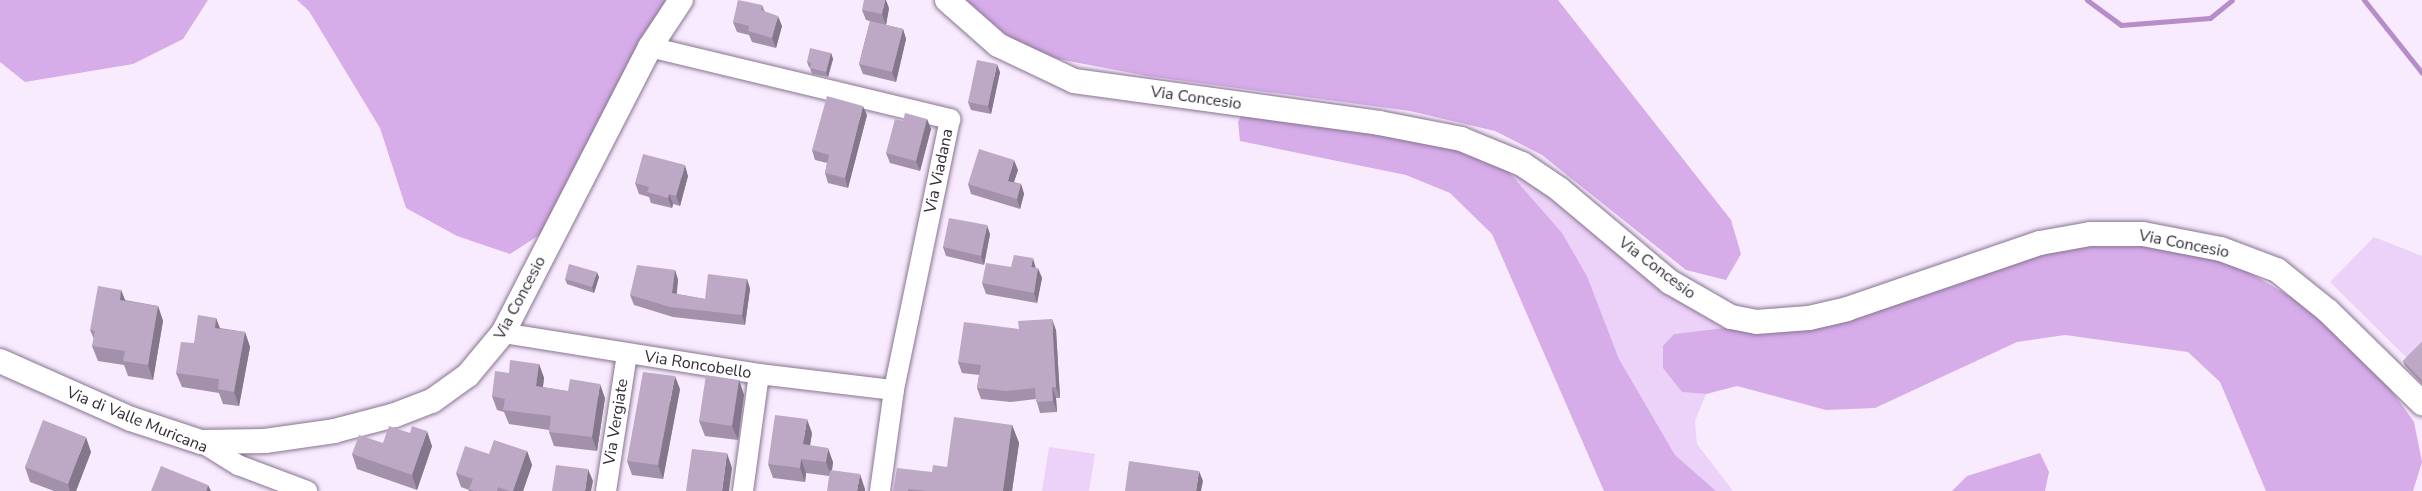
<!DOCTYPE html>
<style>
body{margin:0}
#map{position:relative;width:2422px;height:491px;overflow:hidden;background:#f8ebfe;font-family:"Nunito Sans",sans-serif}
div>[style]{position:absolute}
.green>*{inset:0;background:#ecd1f8}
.forest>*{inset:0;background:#d6ace9}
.stream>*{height:5px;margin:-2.5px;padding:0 2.5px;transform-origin:2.5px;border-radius:2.5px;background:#b68dc9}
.roads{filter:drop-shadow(0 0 2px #887491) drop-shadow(0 0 2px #887491)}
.minor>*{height:20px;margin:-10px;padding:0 10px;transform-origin:10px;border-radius:10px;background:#fff}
.tertiary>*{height:24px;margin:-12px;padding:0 12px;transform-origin:12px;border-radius:12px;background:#fff}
.wall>*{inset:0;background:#a390aa}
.shaded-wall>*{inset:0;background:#84768b}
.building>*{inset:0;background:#bda8c6}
span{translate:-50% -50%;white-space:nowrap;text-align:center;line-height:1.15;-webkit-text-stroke:4.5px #fff;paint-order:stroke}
.street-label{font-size:16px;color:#332b37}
</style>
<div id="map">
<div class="green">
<i style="clip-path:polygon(1501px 163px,1527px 177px,1580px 219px,1654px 285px,1724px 328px,1674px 334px,1682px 392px,1706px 394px,1695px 421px,1697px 444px,1733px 491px,1716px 491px,1675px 455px,1619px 359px,1587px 276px,1562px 234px)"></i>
<i style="clip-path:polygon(2374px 237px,2422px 256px,2422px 373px,2330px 282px)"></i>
<i style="clip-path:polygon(1049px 447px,1095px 454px,1089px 491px,1042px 491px)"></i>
</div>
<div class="forest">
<i style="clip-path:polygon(0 0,208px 0,183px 39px,133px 64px,25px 82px,0 62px)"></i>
<i style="clip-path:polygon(297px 0,666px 0,618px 83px,550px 228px,510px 254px,457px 236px,406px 208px,380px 128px,309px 11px)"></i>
<i style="clip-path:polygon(966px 0,1558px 0,1731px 220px,1741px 254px,1726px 280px,1686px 270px,1542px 155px,1495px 131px,1410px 111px,1147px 76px,1058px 59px,1012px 40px)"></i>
<i style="clip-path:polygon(1244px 111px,1451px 144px,1501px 163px,1562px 233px,1587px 276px,1619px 359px,1675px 455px,1716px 491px,1604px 491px,1492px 234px,1450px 193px,1406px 175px,1240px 141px,1238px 122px)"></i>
<i style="clip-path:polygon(2125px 239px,2179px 249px,2243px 269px,2305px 305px,2382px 377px,2414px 422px,2422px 462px,2413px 491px,2266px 491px,2220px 382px,2188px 352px,2065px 335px,2017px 342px,1875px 408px,1826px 410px,1737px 386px,1706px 394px,1682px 392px,1663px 368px,1663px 346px,1674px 334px,1724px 328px,1763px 333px,2014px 259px)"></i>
<i style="clip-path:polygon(2040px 453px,2049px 472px,2045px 491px,1952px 491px,1967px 476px)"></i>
</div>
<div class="stream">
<i style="left:2087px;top:0;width:42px;rotate:36.3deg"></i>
<i style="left:2121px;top:25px;width:89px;rotate:-4.5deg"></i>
<i style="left:2210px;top:18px;width:28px;rotate:-39deg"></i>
<i style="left:2364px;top:0;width:93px;rotate:51.5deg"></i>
</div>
<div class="roads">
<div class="minor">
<i style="left:650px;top:47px;width:309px;rotate:13.5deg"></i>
<i style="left:950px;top:119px;width:277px;rotate:101.7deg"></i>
<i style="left:894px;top:390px;width:102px;rotate:97.9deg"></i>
<i style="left:503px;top:333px;width:259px;rotate:9.1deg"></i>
<i style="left:759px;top:374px;width:136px;rotate:6.8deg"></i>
<i style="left:201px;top:442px;width:44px;rotate:31.9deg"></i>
<i style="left:238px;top:465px;width:74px;rotate:20.6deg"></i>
<i style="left:606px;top:491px;width:139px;rotate:-81.3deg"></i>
<i style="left:743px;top:491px;width:118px;rotate:-82.2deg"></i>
</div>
<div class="tertiary">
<i style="left:947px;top:0;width:68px;rotate:41.4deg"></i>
<i style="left:998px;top:45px;width:84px;rotate:25.3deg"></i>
<i style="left:1074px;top:81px;width:308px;rotate:7.8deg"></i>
<i style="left:1379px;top:123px;width:84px;rotate:11deg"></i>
<i style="left:1461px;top:139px;width:66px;rotate:22.3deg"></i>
<i style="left:1522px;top:164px;width:45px;rotate:34deg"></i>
<i style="left:1559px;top:189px;width:145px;rotate:40deg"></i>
<i style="left:1670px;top:282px;width:70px;rotate:29.8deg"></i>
<i style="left:1731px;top:317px;width:25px;rotate:11deg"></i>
<i style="left:1756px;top:322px;width:53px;rotate:-4.3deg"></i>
<i style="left:1809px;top:318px;width:39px;rotate:-13deg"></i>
<i style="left:1847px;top:309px;width:204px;rotate:-18.9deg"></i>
<i style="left:2040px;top:243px;width:51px;rotate:-10.2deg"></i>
<i style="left:2090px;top:234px;width:53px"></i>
<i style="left:2143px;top:234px;width:79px;rotate:10.9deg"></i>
<i style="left:2221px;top:249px;width:60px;rotate:20.6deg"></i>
<i style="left:2277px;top:270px;width:65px;rotate:38.8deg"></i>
<i style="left:2328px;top:311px;width:132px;rotate:44.4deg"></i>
<i style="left:0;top:361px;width:143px;rotate:23.9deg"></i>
<i style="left:131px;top:419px;width:74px;rotate:18.2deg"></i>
<i style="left:201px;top:442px;width:64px;rotate:-0.9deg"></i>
<i style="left:265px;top:441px;width:70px;rotate:-8.2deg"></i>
<i style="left:334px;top:431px;width:63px;rotate:-14.7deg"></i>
<i style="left:395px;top:415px;width:40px;rotate:-21deg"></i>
<i style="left:432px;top:401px;width:44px;rotate:-35.8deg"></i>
<i style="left:468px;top:375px;width:55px;rotate:-50.2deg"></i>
<i style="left:503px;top:333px;width:322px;rotate:-62.8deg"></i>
<i style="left:650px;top:47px;width:56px;rotate:-56.6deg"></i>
</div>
</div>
<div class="wall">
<i style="clip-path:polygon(762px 5px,765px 12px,782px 26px,776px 48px,752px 42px,749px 35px,737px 32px,733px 22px)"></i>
<i style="clip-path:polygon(889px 8px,886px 25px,870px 21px,903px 29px,906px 39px,896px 82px,863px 74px,859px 64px,870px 21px,866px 20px,862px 10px)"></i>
<i style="clip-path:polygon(831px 53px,833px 59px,828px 77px,812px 74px,810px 68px,809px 67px,807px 62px)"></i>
<i style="clip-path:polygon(1000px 72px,991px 114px,971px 110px,968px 102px)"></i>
<i style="clip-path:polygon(867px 115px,848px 188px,828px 183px,825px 173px,827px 163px,815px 160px,812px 150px)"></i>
<i style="clip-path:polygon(927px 119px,931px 129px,920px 171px,890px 163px,886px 153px,903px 121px)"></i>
<i style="clip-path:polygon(1018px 170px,1014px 182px,1021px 184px,1024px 194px,1020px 209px,971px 194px,968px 184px)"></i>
<i style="clip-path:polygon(688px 176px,680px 206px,673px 204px,672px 208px,651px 203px,649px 197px,639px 194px,635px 183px)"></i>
<i style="clip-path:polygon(990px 234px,984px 265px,946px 256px,943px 247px)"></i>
<i style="clip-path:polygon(1011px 267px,1036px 268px,1042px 278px,1037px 303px,986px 294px,982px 283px)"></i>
<i style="clip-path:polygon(675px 270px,678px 280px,677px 294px,705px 299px,747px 279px,750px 289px,745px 325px,673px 317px,634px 305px,630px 295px)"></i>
<i style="clip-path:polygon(599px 277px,594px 293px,567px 284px,565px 279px)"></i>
<i style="clip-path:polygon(121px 290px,125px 300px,158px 306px,163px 321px,153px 380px,128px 376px,124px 365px,98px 361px,92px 346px,94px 339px,90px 330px)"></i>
<i style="clip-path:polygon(216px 318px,220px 328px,245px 332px,250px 347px,239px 406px,223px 404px,219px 393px,182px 387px,176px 373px,194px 343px)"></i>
<i style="clip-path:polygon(1019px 329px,1056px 330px,1060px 398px,1056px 398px,1057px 412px,1040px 413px,1036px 399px,1011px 402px,981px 399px,977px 388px,979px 375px,962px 373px,958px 362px)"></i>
<i style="clip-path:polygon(2422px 342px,2422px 384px,2405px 366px,2403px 361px)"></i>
<i style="clip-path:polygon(539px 364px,544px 378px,543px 387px,605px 398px,597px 451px,554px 446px,549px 432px,549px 430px,509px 424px,504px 412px,497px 410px,492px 396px,509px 373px)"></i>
<i style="clip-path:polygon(739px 380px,744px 395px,738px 440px,705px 436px,699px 421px)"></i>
<i style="clip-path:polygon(680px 389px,663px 479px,632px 475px,627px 461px)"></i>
<i style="clip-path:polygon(1012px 425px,1019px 443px,1012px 491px,893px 491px,932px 472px,947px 467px)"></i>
<i style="clip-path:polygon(812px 433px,810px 445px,833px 462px,832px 471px,865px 489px,829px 476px,806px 473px,805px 482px,773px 478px,768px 464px)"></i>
<i style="clip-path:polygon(383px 443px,432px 446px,417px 490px,357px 469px,352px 454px)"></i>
<i style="clip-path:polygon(527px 451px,532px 465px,523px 491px,469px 491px,469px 490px,461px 487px,456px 473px,489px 454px)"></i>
<i style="clip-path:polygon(91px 452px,76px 491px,54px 491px,30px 482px,25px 467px)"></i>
</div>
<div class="shaded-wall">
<i style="clip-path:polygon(885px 0,886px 0,889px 8px,886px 25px,882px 14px)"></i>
<i style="clip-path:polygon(778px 16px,782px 26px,776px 48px,772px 38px)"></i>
<i style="clip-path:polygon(903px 29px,906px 39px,896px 82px,892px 72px)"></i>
<i style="clip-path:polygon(831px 53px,833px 59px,828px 77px,826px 72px)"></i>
<i style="clip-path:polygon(997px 64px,1000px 72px,991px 114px,988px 106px)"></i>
<i style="clip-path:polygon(863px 106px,867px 115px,848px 188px,845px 178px)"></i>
<i style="clip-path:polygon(927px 119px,931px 129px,920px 171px,916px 161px)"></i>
<i style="clip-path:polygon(1014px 160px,1018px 170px,1011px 190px,1008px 181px)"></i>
<i style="clip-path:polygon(685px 165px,688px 176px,680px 206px,676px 196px)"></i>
<i style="clip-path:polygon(1021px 184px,1024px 194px,1020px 209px,1017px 199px)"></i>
<i style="clip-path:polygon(669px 194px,673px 204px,672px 208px,668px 198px)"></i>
<i style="clip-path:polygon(987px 225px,990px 234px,984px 265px,981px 256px)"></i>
<i style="clip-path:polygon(1033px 258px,1036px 269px,1031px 267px)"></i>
<i style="clip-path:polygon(1038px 268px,1042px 278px,1037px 303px,1034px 293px)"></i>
<i style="clip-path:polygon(675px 270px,678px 280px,675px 303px,672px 293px)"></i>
<i style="clip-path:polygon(597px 272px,599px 277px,594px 293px,592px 287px)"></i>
<i style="clip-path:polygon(747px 279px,750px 289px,745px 325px,742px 315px)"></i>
<i style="clip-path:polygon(121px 290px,127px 305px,120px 300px)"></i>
<i style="clip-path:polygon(158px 306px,163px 321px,153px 380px,148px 365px)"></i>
<i style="clip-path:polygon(216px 318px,221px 332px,215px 328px)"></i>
<i style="clip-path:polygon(1052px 319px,1056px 330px,1060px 398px,1056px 387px)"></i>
<i style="clip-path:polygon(245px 332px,250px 347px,239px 406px,234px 392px)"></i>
<i style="clip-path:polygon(539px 364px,544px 378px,541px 400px,536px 386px)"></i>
<i style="clip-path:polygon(675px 376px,680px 389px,663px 479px,658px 465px)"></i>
<i style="clip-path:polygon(739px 380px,744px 395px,738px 440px,732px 426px)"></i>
<i style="clip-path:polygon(600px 384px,605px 398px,597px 451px,592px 437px)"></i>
<i style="clip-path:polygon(1052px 387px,1056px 398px,1057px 412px,1053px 401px)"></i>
<i style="clip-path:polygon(807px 419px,812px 433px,808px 458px,803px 444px)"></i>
<i style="clip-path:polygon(1012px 425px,1019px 443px,1012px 491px,1003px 491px)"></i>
<i style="clip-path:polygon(427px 431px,432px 446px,417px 490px,412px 475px)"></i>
<i style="clip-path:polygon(86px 437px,91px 452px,76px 491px,70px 491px,68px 484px)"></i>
<i style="clip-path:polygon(828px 448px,833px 462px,831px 476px,826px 462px)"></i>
<i style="clip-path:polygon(527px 451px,532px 465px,523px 491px,513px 491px)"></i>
<i style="clip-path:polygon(727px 453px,732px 468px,729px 491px,722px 491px)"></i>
<i style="clip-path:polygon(801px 459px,806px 473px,805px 482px,800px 468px)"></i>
<i style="clip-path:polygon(588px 469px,593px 481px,591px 491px,585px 491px)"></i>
<i style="clip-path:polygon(1199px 471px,1203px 481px,1201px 491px,1196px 491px)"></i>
<i style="clip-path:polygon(860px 474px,865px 489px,865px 491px,857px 491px)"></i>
<i style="clip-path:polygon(208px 485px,211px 491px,206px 491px)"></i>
</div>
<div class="building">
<i style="clip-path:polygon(738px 0,762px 5px,761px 10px,778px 16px,772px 38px,748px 31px,749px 26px,733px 22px)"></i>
<i style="clip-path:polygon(864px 0,885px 0,882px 14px,862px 10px)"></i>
<i style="clip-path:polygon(870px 21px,903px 29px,892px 72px,859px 64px)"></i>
<i style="clip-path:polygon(810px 48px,831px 53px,826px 72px,810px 68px,811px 63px,807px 62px)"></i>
<i style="clip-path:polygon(977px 60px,997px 64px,988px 106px,968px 102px)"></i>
<i style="clip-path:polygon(827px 96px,863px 106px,845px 178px,825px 173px,829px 155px,812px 150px)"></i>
<i style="clip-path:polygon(905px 113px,927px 119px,916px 161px,886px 153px,895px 119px,903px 121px)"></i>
<i style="clip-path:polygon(979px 149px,1014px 160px,1008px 181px,1021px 184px,1017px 199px,968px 184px)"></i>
<i style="clip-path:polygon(643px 154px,685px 165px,676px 196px,669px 194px,668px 198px,647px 192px,649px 187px,635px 183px)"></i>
<i style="clip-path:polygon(949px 218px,987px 225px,981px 256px,943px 247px)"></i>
<i style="clip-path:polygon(1014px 255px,1033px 258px,1031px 267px,1038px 268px,1034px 293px,982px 283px,986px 263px,1011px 267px)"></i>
<i style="clip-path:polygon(569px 264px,597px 272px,592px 287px,565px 279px)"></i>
<i style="clip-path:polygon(637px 265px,675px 270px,672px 293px,705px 299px,708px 274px,747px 279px,742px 315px,670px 307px,630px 295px)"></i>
<i style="clip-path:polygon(98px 286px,121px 290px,120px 300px,158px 306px,148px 365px,123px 361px,125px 351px,92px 346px,95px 331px,90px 330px)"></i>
<i style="clip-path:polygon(198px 315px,216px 318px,215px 328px,245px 332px,234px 392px,218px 389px,219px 379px,176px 373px,181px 342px,194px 343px)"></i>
<i style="clip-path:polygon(1052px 319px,1056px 387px,1052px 387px,1053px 401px,1036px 402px,1035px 388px,1006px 391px,977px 388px,981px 365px,958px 362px,964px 322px,1019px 329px,1018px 321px)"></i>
<i style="clip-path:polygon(2422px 342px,2422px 380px,2403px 361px)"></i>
<i style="clip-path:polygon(510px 360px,539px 364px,536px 386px,568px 391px,570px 379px,600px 384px,592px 437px,549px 432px,551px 416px,503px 410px,505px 399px,492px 396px,495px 371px,509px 373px)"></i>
<i style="clip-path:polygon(643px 372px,675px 376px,658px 465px,627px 461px)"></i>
<i style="clip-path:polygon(706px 375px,739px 380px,732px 426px,699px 421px)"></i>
<i style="clip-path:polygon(775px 415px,807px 419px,803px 444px,828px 448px,826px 462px,801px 459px,800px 468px,768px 464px)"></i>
<i style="clip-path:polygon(954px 417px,1012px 425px,1003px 491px,926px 491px,908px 489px,908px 491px,893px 491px,897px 468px,932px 472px,933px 465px,947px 467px)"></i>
<i style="clip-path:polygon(43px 420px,86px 437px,68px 484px,25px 467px)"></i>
<i style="clip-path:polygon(389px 426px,410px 433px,412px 426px,427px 431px,412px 475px,352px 454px,359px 435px,383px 443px)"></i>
<i style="clip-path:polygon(494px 440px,527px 451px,513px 491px,509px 491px,498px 487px,497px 491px,474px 491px,469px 489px,473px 479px,456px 473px,465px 446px,489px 454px)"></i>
<i style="clip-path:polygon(692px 449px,727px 453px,722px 491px,686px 491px)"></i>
<i style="clip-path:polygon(1129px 461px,1199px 471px,1196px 491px,1125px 491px)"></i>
<i style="clip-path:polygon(556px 465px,588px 469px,585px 491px,552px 491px)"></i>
<i style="clip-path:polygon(161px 466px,208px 485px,206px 491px,151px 491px)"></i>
<i style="clip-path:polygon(830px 470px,860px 474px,857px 491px,827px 491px)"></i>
</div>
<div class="street-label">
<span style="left:1196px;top:98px;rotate:8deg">Via Concesio</span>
<span style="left:939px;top:171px;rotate:-78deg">Via Viadana</span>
<span style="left:2184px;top:244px;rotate:11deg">Via Concesio</span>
<span style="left:1657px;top:268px;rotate:37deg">Via Concesio</span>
<span style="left:520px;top:298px;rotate:-62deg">Via Concesio</span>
<span style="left:698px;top:365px;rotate:9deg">Via Roncobello</span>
<span style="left:137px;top:420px;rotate:22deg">Via di Valle Muricana</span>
<span style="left:616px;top:422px;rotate:-81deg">Via Vergiate</span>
</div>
</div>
